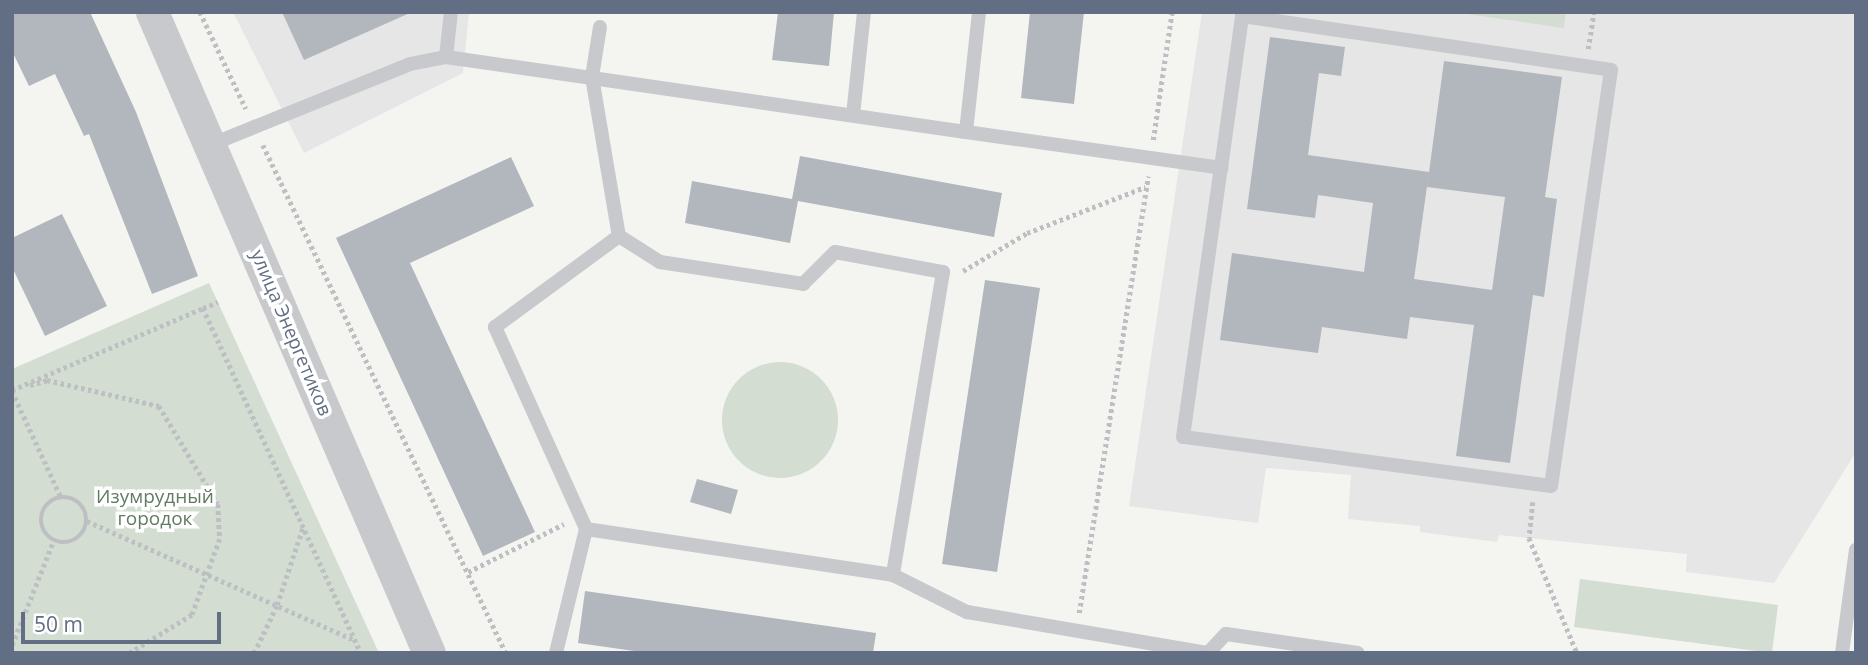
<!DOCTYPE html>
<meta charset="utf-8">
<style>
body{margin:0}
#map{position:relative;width:1868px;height:665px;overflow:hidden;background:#f4f5f1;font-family:"Open Sans",sans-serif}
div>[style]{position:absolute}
.built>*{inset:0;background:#e5e6e5}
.green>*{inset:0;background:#d4ddd2}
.round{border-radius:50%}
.building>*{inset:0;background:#b2b7be}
.path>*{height:4.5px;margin-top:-2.25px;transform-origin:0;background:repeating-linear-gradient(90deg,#bebfc2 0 3.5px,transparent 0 7px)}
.path>.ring{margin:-2.25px;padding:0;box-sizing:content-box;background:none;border:4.5px solid #bebfc2;border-radius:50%}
.service>*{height:14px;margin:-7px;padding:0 7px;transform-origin:7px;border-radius:7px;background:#c7c9cd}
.tertiary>*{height:33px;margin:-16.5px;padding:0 16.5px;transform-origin:16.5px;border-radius:16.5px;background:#c7c9cd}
span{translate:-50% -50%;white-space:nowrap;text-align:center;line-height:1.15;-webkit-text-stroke:7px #fff;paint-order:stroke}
.street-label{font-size:19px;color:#626e84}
.park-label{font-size:19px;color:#627b62}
.frame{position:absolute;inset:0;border:14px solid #626e84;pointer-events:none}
.scale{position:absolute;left:21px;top:612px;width:200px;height:32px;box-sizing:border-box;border:4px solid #626e84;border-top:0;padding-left:9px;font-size:21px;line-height:24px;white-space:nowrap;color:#626e84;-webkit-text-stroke:5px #fff;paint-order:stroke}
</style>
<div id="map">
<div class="built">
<i style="clip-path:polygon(233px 12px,469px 12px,463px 73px,304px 153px)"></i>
<i style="clip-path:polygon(1202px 12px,1856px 12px,1856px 452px,1774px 583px,1686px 572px,1687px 554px,1499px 535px,1497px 542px,1420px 532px,1420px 526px,1348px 519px,1351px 475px,1266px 468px,1258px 523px,1129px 506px)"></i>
</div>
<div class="green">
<i style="clip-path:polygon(1453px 12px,1566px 12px,1564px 28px)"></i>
<i style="clip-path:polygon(209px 283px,379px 653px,12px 653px,12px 369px)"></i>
<i class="round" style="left:722px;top:362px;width:116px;height:116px"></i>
<i style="clip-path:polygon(1580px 579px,1778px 605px,1772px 653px,1574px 627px)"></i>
</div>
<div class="building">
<i style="clip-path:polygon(12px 12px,90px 12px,136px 112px,198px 276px,152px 294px,89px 134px,84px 136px,55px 74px,29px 86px,12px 51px)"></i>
<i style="clip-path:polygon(282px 12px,412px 12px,304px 60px)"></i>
<i style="clip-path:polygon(778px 12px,834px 12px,829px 66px,772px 60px)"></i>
<i style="clip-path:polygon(1030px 12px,1084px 12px,1074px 104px,1021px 98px)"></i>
<i style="clip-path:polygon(1270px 37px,1345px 47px,1341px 76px,1319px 73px,1308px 155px,1429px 172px,1414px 279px,1492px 290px,1505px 197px,1427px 187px,1444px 61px,1562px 77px,1545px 197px,1557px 199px,1544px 297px,1533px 295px,1510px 463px,1456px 456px,1474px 325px,1410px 317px,1407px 339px,1322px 327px,1318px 353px,1220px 340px,1232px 253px,1364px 272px,1373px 203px,1318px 195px,1315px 218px,1247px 209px)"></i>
<i style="clip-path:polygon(800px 156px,1002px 193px,994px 237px,798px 201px,790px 243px,685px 223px,692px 181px,792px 199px)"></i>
<i style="clip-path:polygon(511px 157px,534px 206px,410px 263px,535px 532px,483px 556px,336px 238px)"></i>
<i style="clip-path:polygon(62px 214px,107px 306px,45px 336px,12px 267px,12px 238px)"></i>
<i style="clip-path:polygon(985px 280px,1040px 288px,997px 572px,942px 564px)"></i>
<i style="clip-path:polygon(697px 479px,738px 490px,731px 514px,690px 502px)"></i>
<i style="clip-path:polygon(585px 591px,876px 633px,873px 653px,648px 653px,578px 643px)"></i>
</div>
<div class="path">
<i style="left:200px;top:12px;width:107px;rotate:64.6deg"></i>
<i style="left:1588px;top:49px;width:37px;rotate:-81deg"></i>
<i style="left:1153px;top:140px;width:129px;rotate:-81.6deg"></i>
<i style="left:263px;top:145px;width:563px;rotate:64.44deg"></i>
<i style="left:963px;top:271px;width:74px;rotate:-30.7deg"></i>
<i style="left:1027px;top:233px;width:127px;rotate:-21.3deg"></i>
<i style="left:203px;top:308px;width:16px;rotate:-22deg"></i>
<i style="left:30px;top:385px;width:18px;rotate:-16deg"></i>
<i style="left:47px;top:380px;width:115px;rotate:13.1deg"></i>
<i style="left:159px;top:406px;width:114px;rotate:59deg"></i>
<i style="left:218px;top:504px;width:35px;rotate:87deg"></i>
<i style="left:220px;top:539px;width:81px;rotate:110.2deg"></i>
<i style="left:192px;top:615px;width:73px;rotate:148.5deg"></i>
<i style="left:12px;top:390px;width:208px;rotate:-23.2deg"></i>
<i style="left:203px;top:308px;width:379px;rotate:65.4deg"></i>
<i style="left:12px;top:391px;width:117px;rotate:65.2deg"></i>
<i class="ring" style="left:41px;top:497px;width:41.5px;height:41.5px"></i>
<i style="left:1533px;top:502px;width:36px;rotate:96deg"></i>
<i style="left:1529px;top:538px;width:125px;rotate:67.3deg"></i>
<i style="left:87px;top:521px;width:292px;rotate:24deg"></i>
<i style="left:468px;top:572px;width:107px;rotate:-26.6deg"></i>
<i style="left:1079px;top:613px;width:442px;rotate:-81deg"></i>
<i style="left:12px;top:645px;width:111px;rotate:-68.3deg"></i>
<i style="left:254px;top:653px;width:53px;rotate:-64.4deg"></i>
<i style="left:277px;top:605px;width:82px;rotate:-71.6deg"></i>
</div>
<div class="service">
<i style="left:600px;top:27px;width:51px;rotate:99.1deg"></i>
<i style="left:592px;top:77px;width:161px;rotate:80.4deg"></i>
<i style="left:619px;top:236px;width:154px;rotate:143.7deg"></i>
<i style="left:495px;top:327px;width:222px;rotate:65.7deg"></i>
<i style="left:586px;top:529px;width:310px;rotate:8.5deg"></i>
<i style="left:893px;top:575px;width:83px;rotate:26.6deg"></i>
<i style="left:967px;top:612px;width:242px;rotate:9.7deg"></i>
<i style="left:446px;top:57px;width:45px;rotate:-83.7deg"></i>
<i style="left:853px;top:115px;width:104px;rotate:-83.9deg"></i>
<i style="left:966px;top:132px;width:258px;rotate:8deg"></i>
<i style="left:1221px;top:168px;width:153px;rotate:-82.1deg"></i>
<i style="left:1242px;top:16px;width:373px;rotate:8.3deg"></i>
<i style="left:1611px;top:70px;width:420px;rotate:98.2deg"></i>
<i style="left:1551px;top:486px;width:371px;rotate:-172.4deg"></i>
<i style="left:1183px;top:437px;width:272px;rotate:-82deg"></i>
<i style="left:210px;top:145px;width:216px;rotate:-22deg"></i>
<i style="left:410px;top:64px;width:37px;rotate:-11deg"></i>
<i style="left:446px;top:57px;width:525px;rotate:8.21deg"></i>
<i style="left:966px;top:132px;width:121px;rotate:-83.8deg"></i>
<i style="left:619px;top:236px;width:49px;rotate:32.4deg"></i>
<i style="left:660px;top:262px;width:145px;rotate:8.7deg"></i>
<i style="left:803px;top:284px;width:45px;rotate:-45deg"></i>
<i style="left:835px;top:252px;width:110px;rotate:10.5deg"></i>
<i style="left:943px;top:272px;width:307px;rotate:99.4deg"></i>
<i style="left:556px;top:653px;width:128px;rotate:-76.4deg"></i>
<i style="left:1208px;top:653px;width:26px;rotate:-47deg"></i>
<i style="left:1226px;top:634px;width:133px;rotate:8.2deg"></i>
<i style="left:1842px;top:653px;width:104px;rotate:-82.3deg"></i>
</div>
<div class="tertiary">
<i style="left:152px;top:12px;width:698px;rotate:66.63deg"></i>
</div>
<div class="street-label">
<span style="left:291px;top:333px;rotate:67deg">улица Энергетиков</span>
</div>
<div class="park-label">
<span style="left:155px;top:508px">Изумрудный<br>городок</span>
</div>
<div class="frame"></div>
<div class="scale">50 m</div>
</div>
